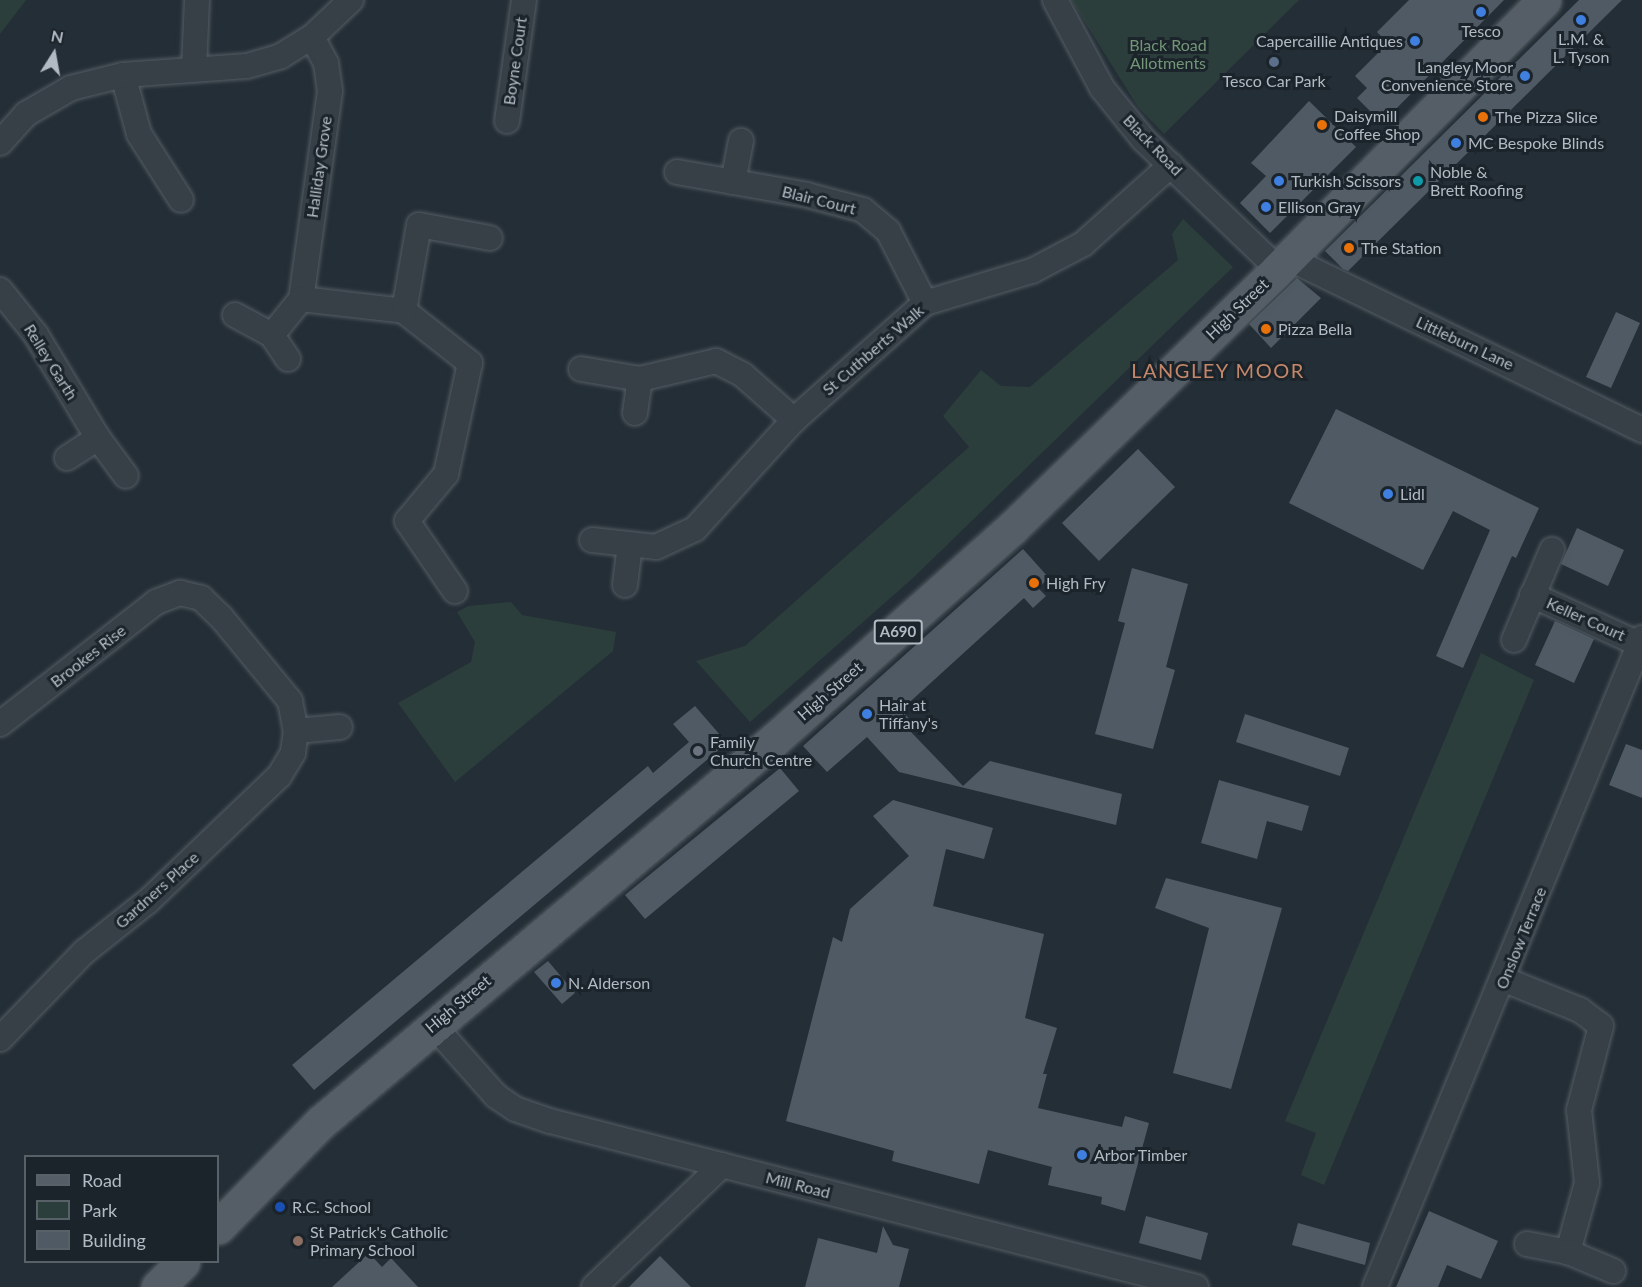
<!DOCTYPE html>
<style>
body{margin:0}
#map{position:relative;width:1642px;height:1287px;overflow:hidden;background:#242e36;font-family:Lato,sans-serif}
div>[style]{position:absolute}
.green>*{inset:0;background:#2c3e3c}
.building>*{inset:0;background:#4f5a64}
.roads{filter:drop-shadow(0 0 2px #555d64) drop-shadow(0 0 2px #555d64)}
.minor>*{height:24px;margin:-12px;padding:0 12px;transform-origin:12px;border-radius:12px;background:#373f47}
.primary>*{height:33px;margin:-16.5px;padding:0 16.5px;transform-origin:16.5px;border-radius:16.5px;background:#555e66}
.dots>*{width:16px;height:16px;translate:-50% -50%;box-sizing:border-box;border:3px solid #1c242b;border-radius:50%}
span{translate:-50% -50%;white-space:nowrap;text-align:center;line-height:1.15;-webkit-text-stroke:6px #1c242b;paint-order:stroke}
.shield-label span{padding:2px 4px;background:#1c242b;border:2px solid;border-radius:4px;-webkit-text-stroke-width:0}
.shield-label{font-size:15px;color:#b2bac3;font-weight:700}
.poi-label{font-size:16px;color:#b2bac3}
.right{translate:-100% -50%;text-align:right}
.left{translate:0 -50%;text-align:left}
.park-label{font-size:16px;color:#739677}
.street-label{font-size:16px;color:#b2bac3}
.quarter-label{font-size:20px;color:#c5876a;letter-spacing:1.5px}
.legend{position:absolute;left:24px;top:1155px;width:195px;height:108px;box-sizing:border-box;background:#1c242b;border:2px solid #586068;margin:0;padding:8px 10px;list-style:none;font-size:18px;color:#b2bac3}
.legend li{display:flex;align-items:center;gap:12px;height:30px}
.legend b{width:30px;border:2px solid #586068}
.north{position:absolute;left:24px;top:24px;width:60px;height:60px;-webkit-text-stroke:4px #1c242b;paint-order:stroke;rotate:11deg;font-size:16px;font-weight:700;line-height:24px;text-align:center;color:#b2bac3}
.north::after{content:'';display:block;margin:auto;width:21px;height:27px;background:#b2bac3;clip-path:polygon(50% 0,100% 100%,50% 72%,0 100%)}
</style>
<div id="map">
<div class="green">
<i style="clip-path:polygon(0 0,26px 0,0 34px)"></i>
<i style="clip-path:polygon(1071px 0,1299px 0,1164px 134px,1138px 107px)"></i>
<i style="clip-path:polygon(1183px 219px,1233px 267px,914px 577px,750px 722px,696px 661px,745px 646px,969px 447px,943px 416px,981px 370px,1001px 386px,1030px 387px,1178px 260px,1172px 234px)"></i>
<i style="clip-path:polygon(511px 602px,522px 615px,616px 632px,613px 651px,455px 782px,398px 703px,471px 662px,475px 642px,457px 612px,468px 606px)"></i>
<i style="clip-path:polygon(1481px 653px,1534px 680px,1324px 1185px,1301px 1175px,1316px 1133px,1285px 1121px)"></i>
</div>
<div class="building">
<i style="clip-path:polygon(1409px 0,1504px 0,1382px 123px,1357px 98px,1367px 88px,1355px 76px,1388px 43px,1377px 32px)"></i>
<i style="clip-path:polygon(1579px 0,1622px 0,1348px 271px,1343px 269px,1325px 251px)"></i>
<i style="clip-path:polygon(1309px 101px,1356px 147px,1270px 233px,1240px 203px,1266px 176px,1251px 163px)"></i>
<i style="clip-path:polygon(1297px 278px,1321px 298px,1271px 348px,1249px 324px)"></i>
<i style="clip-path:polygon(1616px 312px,1640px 323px,1611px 388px,1586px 377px)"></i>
<i style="clip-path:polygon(1336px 409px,1539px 508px,1516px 558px,1512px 556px,1463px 668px,1436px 656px,1490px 530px,1453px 511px,1423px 570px,1289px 503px)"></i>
<i style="clip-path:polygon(1138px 449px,1175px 487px,1099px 561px,1062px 523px)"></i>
<i style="clip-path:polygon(1577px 528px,1624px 550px,1608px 586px,1561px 564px)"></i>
<i style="clip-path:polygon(1023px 549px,1049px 578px,1038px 588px,1046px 596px,1033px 608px,1024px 598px,901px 710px,917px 727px,911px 732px,963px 786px,990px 761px,1122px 794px,1116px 825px,899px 772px,867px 737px,827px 772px,803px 746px)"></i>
<i style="clip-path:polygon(1132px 568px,1188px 584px,1166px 667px,1175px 670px,1153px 749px,1095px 734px,1125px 623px,1118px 621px)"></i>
<i style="clip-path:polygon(1555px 621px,1594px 639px,1574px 683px,1535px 665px)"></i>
<i style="clip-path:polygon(695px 706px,727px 743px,314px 1090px,292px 1065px,648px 766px,653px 773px,689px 742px,673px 724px)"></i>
<i style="clip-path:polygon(1245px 714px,1349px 748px,1340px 776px,1236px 742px)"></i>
<i style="clip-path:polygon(1626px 744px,1642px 750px,1642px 798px,1609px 785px)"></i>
<i style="clip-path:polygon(780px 768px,799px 791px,645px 919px,625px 895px)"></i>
<i style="clip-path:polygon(1219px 780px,1309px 806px,1302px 831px,1267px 821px,1257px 859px,1201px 843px)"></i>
<i style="clip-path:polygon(893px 800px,993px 828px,984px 859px,946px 849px,933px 906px,1044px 934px,1025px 1018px,1057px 1028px,1043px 1074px,1047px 1074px,1038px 1108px,1122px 1127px,1125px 1116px,1149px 1123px,1125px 1211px,1101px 1204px,1102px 1197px,1048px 1185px,1052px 1167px,988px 1150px,979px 1184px,892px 1161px,894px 1151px,786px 1121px,833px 937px,842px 942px,850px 909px,909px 856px,873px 816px)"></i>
<i style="clip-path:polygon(1166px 878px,1282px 908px,1231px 1089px,1173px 1073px,1209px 928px,1155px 908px)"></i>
<i style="clip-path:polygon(548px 961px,575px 993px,562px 1004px,534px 972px)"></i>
<i style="clip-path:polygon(1429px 1211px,1498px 1241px,1481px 1279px,1447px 1265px,1438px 1287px,1396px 1287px)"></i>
<i style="clip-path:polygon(1146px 1216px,1208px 1233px,1201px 1260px,1139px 1243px)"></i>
<i style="clip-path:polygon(1298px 1223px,1370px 1243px,1365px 1265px,1292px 1245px)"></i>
<i style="clip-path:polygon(883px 1226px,893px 1245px,909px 1249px,899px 1287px,805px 1287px,818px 1238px,877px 1253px)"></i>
<i style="clip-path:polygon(369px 1253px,382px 1267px,391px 1258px,418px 1287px,332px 1287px)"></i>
<i style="clip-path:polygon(660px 1256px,691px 1287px,629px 1287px)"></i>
</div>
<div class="roads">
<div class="minor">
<i style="left:1055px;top:0;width:100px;rotate:61.9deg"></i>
<i style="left:1102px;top:88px;width:67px;rotate:51.1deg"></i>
<i style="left:1144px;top:140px;width:186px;rotate:43.9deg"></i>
<i style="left:312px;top:37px;width:30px;rotate:62deg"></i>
<i style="left:326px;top:63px;width:28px;rotate:82deg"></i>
<i style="left:330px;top:91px;width:210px;rotate:97.9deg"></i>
<i style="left:301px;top:299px;width:104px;rotate:6.6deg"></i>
<i style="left:404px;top:311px;width:84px;rotate:38.2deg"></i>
<i style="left:470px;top:363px;width:114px;rotate:102.2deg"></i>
<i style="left:446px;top:474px;width:61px;rotate:129.7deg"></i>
<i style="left:407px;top:521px;width:85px;rotate:55.6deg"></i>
<i style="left:194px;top:69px;width:69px;rotate:-87.5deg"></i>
<i style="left:123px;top:75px;width:61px;rotate:74.8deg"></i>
<i style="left:139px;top:134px;width:78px;rotate:57.5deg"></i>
<i style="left:507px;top:121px;width:122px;rotate:-82deg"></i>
<i style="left:0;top:143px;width:39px;rotate:-48deg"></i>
<i style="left:26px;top:114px;width:52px;rotate:-30deg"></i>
<i style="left:71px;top:88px;width:54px;rotate:-14deg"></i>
<i style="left:123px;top:75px;width:124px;rotate:-4.2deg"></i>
<i style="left:247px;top:66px;width:35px;rotate:-16deg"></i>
<i style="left:281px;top:56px;width:36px;rotate:-32deg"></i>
<i style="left:312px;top:37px;width:54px;rotate:-43.5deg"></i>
<i style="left:677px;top:172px;width:132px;rotate:10deg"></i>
<i style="left:807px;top:195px;width:58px;rotate:15deg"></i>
<i style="left:863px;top:210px;width:33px;rotate:40deg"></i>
<i style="left:888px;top:231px;width:81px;rotate:62.8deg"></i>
<i style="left:733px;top:182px;width:42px;rotate:-79deg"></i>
<i style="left:1288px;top:258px;width:394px;rotate:25.9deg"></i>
<i style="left:0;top:290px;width:58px;rotate:51.3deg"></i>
<i style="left:36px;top:335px;width:120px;rotate:59deg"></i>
<i style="left:98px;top:438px;width:47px;rotate:53.6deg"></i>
<i style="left:404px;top:311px;width:87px;rotate:-80.1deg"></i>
<i style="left:419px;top:225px;width:72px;rotate:10.4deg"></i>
<i style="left:235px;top:315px;width:42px;rotate:28.4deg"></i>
<i style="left:288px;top:359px;width:29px;rotate:-124deg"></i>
<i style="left:272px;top:335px;width:46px;rotate:-51.1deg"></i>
<i style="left:581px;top:369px;width:60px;rotate:9.6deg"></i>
<i style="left:640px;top:379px;width:78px;rotate:-13.3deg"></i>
<i style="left:716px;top:361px;width:30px;rotate:27deg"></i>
<i style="left:743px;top:375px;width:68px;rotate:41.4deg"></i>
<i style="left:635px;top:413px;width:34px;rotate:-82deg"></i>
<i style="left:67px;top:458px;width:37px;rotate:-33deg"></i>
<i style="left:592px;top:540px;width:64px;rotate:6.2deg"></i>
<i style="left:656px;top:547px;width:43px;rotate:-24.8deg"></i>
<i style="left:695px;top:529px;width:147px;rotate:-47.8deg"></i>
<i style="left:794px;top:420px;width:176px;rotate:-41.8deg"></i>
<i style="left:925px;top:303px;width:112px;rotate:-16.7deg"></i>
<i style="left:1032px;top:271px;width:58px;rotate:-27.9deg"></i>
<i style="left:1083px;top:244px;width:118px;rotate:-41.9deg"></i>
<i style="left:625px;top:585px;width:40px;rotate:-82.9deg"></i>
<i style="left:1532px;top:595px;width:118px;rotate:24.6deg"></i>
<i style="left:1514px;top:640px;width:98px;rotate:-67.1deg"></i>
<i style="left:0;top:724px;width:198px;rotate:-38deg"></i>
<i style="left:156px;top:602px;width:26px;rotate:-21deg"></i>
<i style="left:180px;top:593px;width:22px;rotate:13deg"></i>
<i style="left:201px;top:598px;width:28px;rotate:44deg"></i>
<i style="left:221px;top:617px;width:109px;rotate:50.6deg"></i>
<i style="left:290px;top:701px;width:31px;rotate:79deg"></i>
<i style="left:296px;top:731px;width:22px;rotate:98deg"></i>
<i style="left:293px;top:753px;width:27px;rotate:121deg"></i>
<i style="left:279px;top:776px;width:181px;rotate:136.3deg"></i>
<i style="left:148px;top:901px;width:82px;rotate:141.4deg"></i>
<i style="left:84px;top:952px;width:121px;rotate:134deg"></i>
<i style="left:296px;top:731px;width:44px;rotate:-5.2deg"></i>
<i style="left:1505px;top:980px;width:81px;rotate:21.8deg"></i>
<i style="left:1580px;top:1010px;width:26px;rotate:37deg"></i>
<i style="left:1601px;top:1026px;width:87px;rotate:104.7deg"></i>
<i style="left:1579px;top:1110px;width:73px;rotate:83.7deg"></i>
<i style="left:1587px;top:1183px;width:72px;rotate:105.4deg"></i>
<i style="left:433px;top:1025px;width:95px;rotate:48.4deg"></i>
<i style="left:496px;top:1096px;width:23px;rotate:34deg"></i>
<i style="left:515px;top:1109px;width:37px;rotate:19deg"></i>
<i style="left:550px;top:1121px;width:667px;rotate:14.41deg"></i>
<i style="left:1527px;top:1244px;width:42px;rotate:11deg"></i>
<i style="left:1568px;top:1252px;width:49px;rotate:22.9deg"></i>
<i style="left:594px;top:1287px;width:177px;rotate:-43.6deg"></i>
<i style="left:1375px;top:1287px;width:702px;rotate:-67.64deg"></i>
</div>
<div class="primary">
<i style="left:218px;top:1227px;width:147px;rotate:-45.6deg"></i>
<i style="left:321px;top:1122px;width:593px;rotate:-40.14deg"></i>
<i style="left:774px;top:740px;width:319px;rotate:-41.7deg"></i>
<i style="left:1012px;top:528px;width:371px;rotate:-44.2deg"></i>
<i style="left:1278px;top:269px;width:378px;rotate:-45.3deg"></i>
<i style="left:158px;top:1287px;width:35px;rotate:-45deg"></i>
</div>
</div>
<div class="dots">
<i style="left:1481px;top:12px;background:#3f7fe0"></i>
<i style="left:1581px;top:20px;background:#3f7fe0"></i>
<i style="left:1415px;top:41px;background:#3f7fe0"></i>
<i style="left:1274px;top:62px;background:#5c6f8a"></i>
<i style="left:1525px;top:76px;background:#3f7fe0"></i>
<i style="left:1483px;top:117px;background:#e8710a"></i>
<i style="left:1322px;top:125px;background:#e8710a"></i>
<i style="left:1456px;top:143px;background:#3f7fe0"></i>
<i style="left:1279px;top:181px;background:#3f7fe0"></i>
<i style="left:1418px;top:181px;background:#0f9aa8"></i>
<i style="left:1266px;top:207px;background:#3f7fe0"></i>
<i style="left:1349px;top:248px;background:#e8710a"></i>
<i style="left:1266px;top:329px;background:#e8710a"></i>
<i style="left:1388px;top:494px;background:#3f7fe0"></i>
<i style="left:1034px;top:583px;background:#e8710a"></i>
<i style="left:867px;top:714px;background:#3f7fe0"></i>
<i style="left:698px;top:751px;background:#6b7280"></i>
<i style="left:556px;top:983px;background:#3f7fe0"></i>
<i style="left:1082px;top:1155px;background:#3f7fe0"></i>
<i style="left:280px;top:1207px;background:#1a4fb4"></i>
<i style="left:298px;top:1241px;background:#8d6e63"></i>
</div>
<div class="shield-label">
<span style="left:898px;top:632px">A690</span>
</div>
<div class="poi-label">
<span style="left:1481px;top:31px">Tesco</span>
<span style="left:1581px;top:48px">L.M. &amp;<br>L. Tyson</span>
<span class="right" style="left:1403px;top:41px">Capercaillie Antiques</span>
<span class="right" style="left:1513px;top:76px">Langley Moor<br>Convenience Store</span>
<span style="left:1274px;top:81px">Tesco Car Park</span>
<span class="left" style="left:1334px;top:125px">Daisymill<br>Coffee Shop</span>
<span class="left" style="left:1495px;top:117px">The Pizza Slice</span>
<span class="left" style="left:1468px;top:143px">MC Bespoke Blinds</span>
<span class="left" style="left:1430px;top:181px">Noble &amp;<br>Brett Roofing</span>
<span class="left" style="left:1291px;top:181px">Turkish Scissors</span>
<span class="left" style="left:1278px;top:207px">Ellison Gray</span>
<span class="left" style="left:1361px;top:248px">The Station</span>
<span class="left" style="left:1278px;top:329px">Pizza Bella</span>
<span class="left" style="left:1400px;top:494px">Lidl</span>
<span class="left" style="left:1046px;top:583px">High Fry</span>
<span class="left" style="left:879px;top:714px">Hair at<br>Tiffany's</span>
<span class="left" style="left:710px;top:751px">Family<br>Church Centre</span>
<span class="left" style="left:568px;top:983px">N. Alderson</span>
<span class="left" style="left:1094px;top:1155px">Arbor Timber</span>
<span class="left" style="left:292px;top:1207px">R.C. School</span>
<span class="left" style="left:310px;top:1241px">St Patrick's Catholic<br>Primary School</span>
</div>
<div class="park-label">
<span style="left:1168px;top:54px">Black Road<br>Allotments</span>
</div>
<div class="street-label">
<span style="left:515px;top:61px;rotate:-82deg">Boyne Court</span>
<span style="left:1153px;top:145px;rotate:46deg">Black Road</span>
<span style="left:319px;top:167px;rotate:-82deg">Halliday Grove</span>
<span style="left:819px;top:200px;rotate:14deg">Blair Court</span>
<span style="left:1237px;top:309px;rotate:-44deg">High Street</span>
<span style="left:1465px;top:343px;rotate:25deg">Littleburn Lane</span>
<span style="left:873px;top:350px;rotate:-41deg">St Cuthberts Walk</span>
<span style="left:51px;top:362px;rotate:58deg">Relley Garth</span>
<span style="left:1586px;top:619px;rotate:24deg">Keller Court</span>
<span style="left:88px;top:656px;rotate:-38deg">Brookes Rise</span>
<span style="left:830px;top:691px;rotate:-41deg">High Street</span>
<span style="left:157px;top:890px;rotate:-42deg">Gardners Place</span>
<span style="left:1521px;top:938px;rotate:-68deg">Onslow Terrace</span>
<span style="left:458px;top:1004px;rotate:-40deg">High Street</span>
<span style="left:798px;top:1185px;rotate:14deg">Mill Road</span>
</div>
<div class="quarter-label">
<span style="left:1218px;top:370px">LANGLEY MOOR</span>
</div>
<ul class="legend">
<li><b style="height:8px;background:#555e66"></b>Road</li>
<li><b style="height:16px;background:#2c3e3c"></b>Park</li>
<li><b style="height:16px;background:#4f5a64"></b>Building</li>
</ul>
<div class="north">N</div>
</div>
